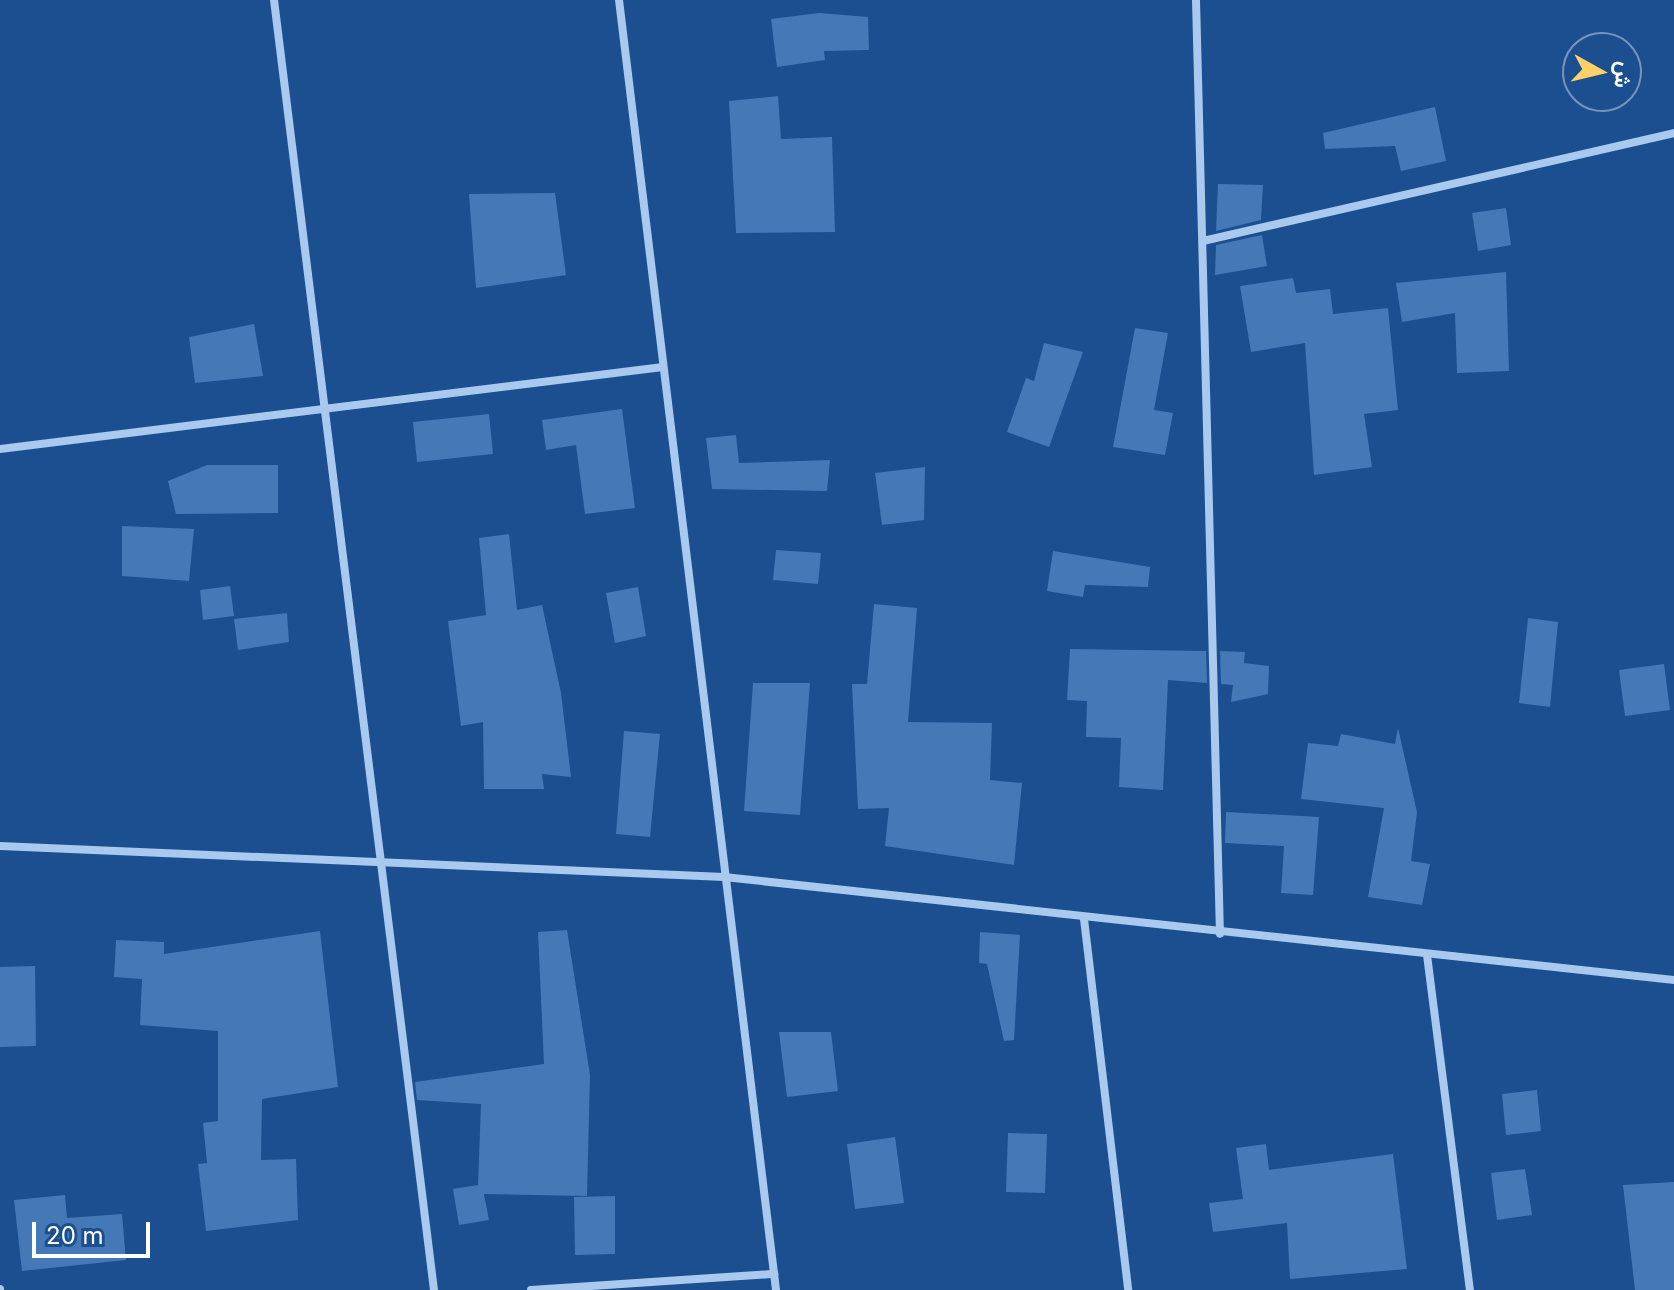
<!DOCTYPE html>
<meta charset="utf-8">
<style>
body{margin:0}
#map{position:relative;width:1674px;height:1290px;overflow:hidden;background:#1b4f8f;font-family:Inter,Vazirmatn,sans-serif}
div>[style]{position:absolute}
.building>*{inset:0;background:#4478b7}
.street>*{height:8px;margin:-4px;padding:0 4px;transform-origin:4px;border-radius:4px;background:#a9c9ee}
span{translate:-50% -50%;white-space:nowrap;text-align:center;line-height:1.15;-webkit-text-stroke:6px #1b4f8f;paint-order:stroke}
.north{position:absolute;left:1562px;top:32px;width:80px;height:80px;box-sizing:border-box;background:#1b4f8f;border:2px solid #7695bc;border-radius:50%;rotate:98deg;font-size:22px;font-weight:700;line-height:32px;text-align:center;color:#fff}
.north::after{content:'';display:block;margin:auto;width:28px;height:36px;background:#ffd166;clip-path:polygon(50% 0,100% 100%,50% 72%,0 100%)}
.scale{position:absolute;left:32px;top:1222px;width:118px;height:36px;box-sizing:border-box;border:4px solid #fff;border-top:0;padding-left:10px;font-size:24px;line-height:28px;white-space:nowrap;color:#fff;-webkit-text-stroke:6px #1b4f8f;paint-order:stroke}
</style>
<div id="map">
<div class="building">
<i style="clip-path:polygon(819px 13px,868px 17px,869px 50px,824px 51px,825px 60px,777px 67px,771px 19px)"></i>
<i style="clip-path:polygon(778px 96px,781px 139px,832px 137px,835px 232px,736px 233px,729px 101px)"></i>
<i style="clip-path:polygon(1435px 107px,1446px 161px,1401px 171px,1395px 146px,1325px 149px,1323px 133px)"></i>
<i style="clip-path:polygon(1218px 184px,1263px 185px,1261px 220px,1216px 231px)"></i>
<i style="clip-path:polygon(555px 193px,566px 275px,476px 288px,469px 194px)"></i>
<i style="clip-path:polygon(1506px 208px,1511px 245px,1478px 251px,1472px 213px)"></i>
<i style="clip-path:polygon(1262px 235px,1267px 266px,1215px 275px,1216px 245px)"></i>
<i style="clip-path:polygon(1506px 272px,1509px 371px,1457px 373px,1455px 313px,1402px 322px,1396px 283px)"></i>
<i style="clip-path:polygon(1293px 278px,1296px 293px,1330px 289px,1333px 314px,1388px 308px,1398px 410px,1364px 414px,1372px 467px,1314px 475px,1305px 343px,1251px 352px,1240px 286px)"></i>
<i style="clip-path:polygon(254px 324px,263px 376px,195px 383px,189px 337px)"></i>
<i style="clip-path:polygon(1135px 328px,1168px 333px,1154px 410px,1173px 413px,1165px 455px,1113px 447px)"></i>
<i style="clip-path:polygon(1044px 343px,1083px 352px,1049px 447px,1007px 432px,1026px 378px,1034px 381px)"></i>
<i style="clip-path:polygon(622px 409px,635px 508px,585px 514px,576px 445px,546px 450px,542px 420px)"></i>
<i style="clip-path:polygon(489px 414px,493px 454px,417px 462px,413px 422px)"></i>
<i style="clip-path:polygon(736px 435px,739px 463px,830px 460px,827px 491px,712px 489px,706px 438px)"></i>
<i style="clip-path:polygon(207px 465px,278px 465px,278px 513px,176px 514px,168px 481px)"></i>
<i style="clip-path:polygon(925px 467px,924px 520px,882px 525px,875px 473px)"></i>
<i style="clip-path:polygon(122px 526px,194px 529px,189px 581px,122px 576px)"></i>
<i style="clip-path:polygon(509px 534px,517px 610px,542px 605px,561px 693px,571px 777px,542px 774px,544px 789px,484px 789px,483px 722px,461px 726px,448px 621px,486px 615px,479px 538px)"></i>
<i style="clip-path:polygon(776px 550px,821px 553px,818px 584px,773px 580px)"></i>
<i style="clip-path:polygon(1053px 551px,1150px 567px,1148px 587px,1085px 585px,1083px 597px,1047px 591px)"></i>
<i style="clip-path:polygon(230px 586px,234px 616px,203px 620px,200px 590px)"></i>
<i style="clip-path:polygon(638px 587px,646px 636px,615px 643px,606px 593px)"></i>
<i style="clip-path:polygon(874px 604px,917px 608px,908px 722px,992px 723px,990px 780px,1022px 783px,1014px 865px,885px 846px,889px 808px,858px 809px,852px 684px,867px 684px)"></i>
<i style="clip-path:polygon(287px 613px,289px 642px,238px 650px,234px 619px)"></i>
<i style="clip-path:polygon(1528px 618px,1558px 622px,1550px 707px,1519px 703px)"></i>
<i style="clip-path:polygon(1070px 649px,1206px 651px,1207px 683px,1168px 680px,1163px 790px,1119px 787px,1121px 738px,1086px 737px,1087px 701px,1067px 700px)"></i>
<i style="clip-path:polygon(1220px 651px,1245px 652px,1244px 663px,1269px 666px,1268px 694px,1231px 702px,1233px 685px,1221px 684px)"></i>
<i style="clip-path:polygon(1664px 664px,1670px 710px,1625px 716px,1619px 670px)"></i>
<i style="clip-path:polygon(753px 683px,810px 683px,800px 815px,744px 811px)"></i>
<i style="clip-path:polygon(1398px 728px,1417px 812px,1411px 861px,1430px 864px,1422px 905px,1368px 897px,1384px 808px,1301px 799px,1308px 743px,1338px 746px,1341px 734px,1395px 744px)"></i>
<i style="clip-path:polygon(624px 731px,660px 734px,650px 837px,616px 834px)"></i>
<i style="clip-path:polygon(1226px 812px,1319px 817px,1313px 895px,1281px 893px,1284px 846px,1225px 843px)"></i>
<i style="clip-path:polygon(567px 930px,590px 1075px,587px 1196px,484px 1194px,489px 1220px,459px 1225px,453px 1189px,478px 1185px,481px 1104px,417px 1100px,415px 1082px,544px 1064px,538px 932px)"></i>
<i style="clip-path:polygon(320px 931px,338px 1087px,262px 1099px,261px 1160px,296px 1159px,298px 1220px,206px 1231px,198px 1164px,207px 1163px,203px 1123px,218px 1121px,218px 1031px,140px 1025px,142px 979px,114px 977px,116px 940px,164px 942px,164px 954px)"></i>
<i style="clip-path:polygon(980px 932px,1020px 935px,1014px 1040px,1004px 1041px,987px 964px,979px 963px)"></i>
<i style="clip-path:polygon(35px 966px,36px 1046px,0 1047px,0 967px)"></i>
<i style="clip-path:polygon(779px 1032px,831px 1032px,838px 1091px,787px 1097px)"></i>
<i style="clip-path:polygon(1537px 1090px,1541px 1131px,1506px 1135px,1502px 1094px)"></i>
<i style="clip-path:polygon(1008px 1133px,1047px 1134px,1045px 1193px,1006px 1192px)"></i>
<i style="clip-path:polygon(895px 1137px,904px 1203px,855px 1209px,847px 1144px)"></i>
<i style="clip-path:polygon(1266px 1144px,1269px 1170px,1393px 1154px,1407px 1269px,1290px 1279px,1287px 1223px,1213px 1232px,1209px 1203px,1243px 1199px,1236px 1148px)"></i>
<i style="clip-path:polygon(1525px 1169px,1532px 1215px,1497px 1220px,1491px 1173px)"></i>
<i style="clip-path:polygon(1674px 1182px,1674px 1290px,1635px 1290px,1623px 1185px)"></i>
<i style="clip-path:polygon(65px 1195px,67px 1218px,122px 1214px,126px 1260px,22px 1271px,14px 1200px)"></i>
<i style="clip-path:polygon(615px 1196px,615px 1254px,575px 1255px,574px 1197px)"></i>
</div>
<div class="street">
<i style="left:274px;top:0;width:1300px;rotate:82.93deg"></i>
<i style="left:619px;top:0;width:1300px;rotate:83.06deg"></i>
<i style="left:1196px;top:0;width:934px;rotate:88.53deg"></i>
<i style="left:1203px;top:241px;width:483px;rotate:-12.9deg"></i>
<i style="left:0;top:449px;width:668px;rotate:-7.05deg"></i>
<i style="left:0;top:846px;width:725px;rotate:2.45deg"></i>
<i style="left:724px;top:877px;width:956px;rotate:6.19deg"></i>
<i style="left:1084px;top:919px;width:374px;rotate:83.2deg"></i>
<i style="left:1427px;top:955px;width:338px;rotate:82.7deg"></i>
<i style="left:0;top:1289px;width:1px;rotate:90deg"></i>
<i style="left:531px;top:1290px;width:244px;rotate:-3.8deg"></i>
</div>
<div class="north">ش</div>
<div class="scale">20 m</div>
</div>
